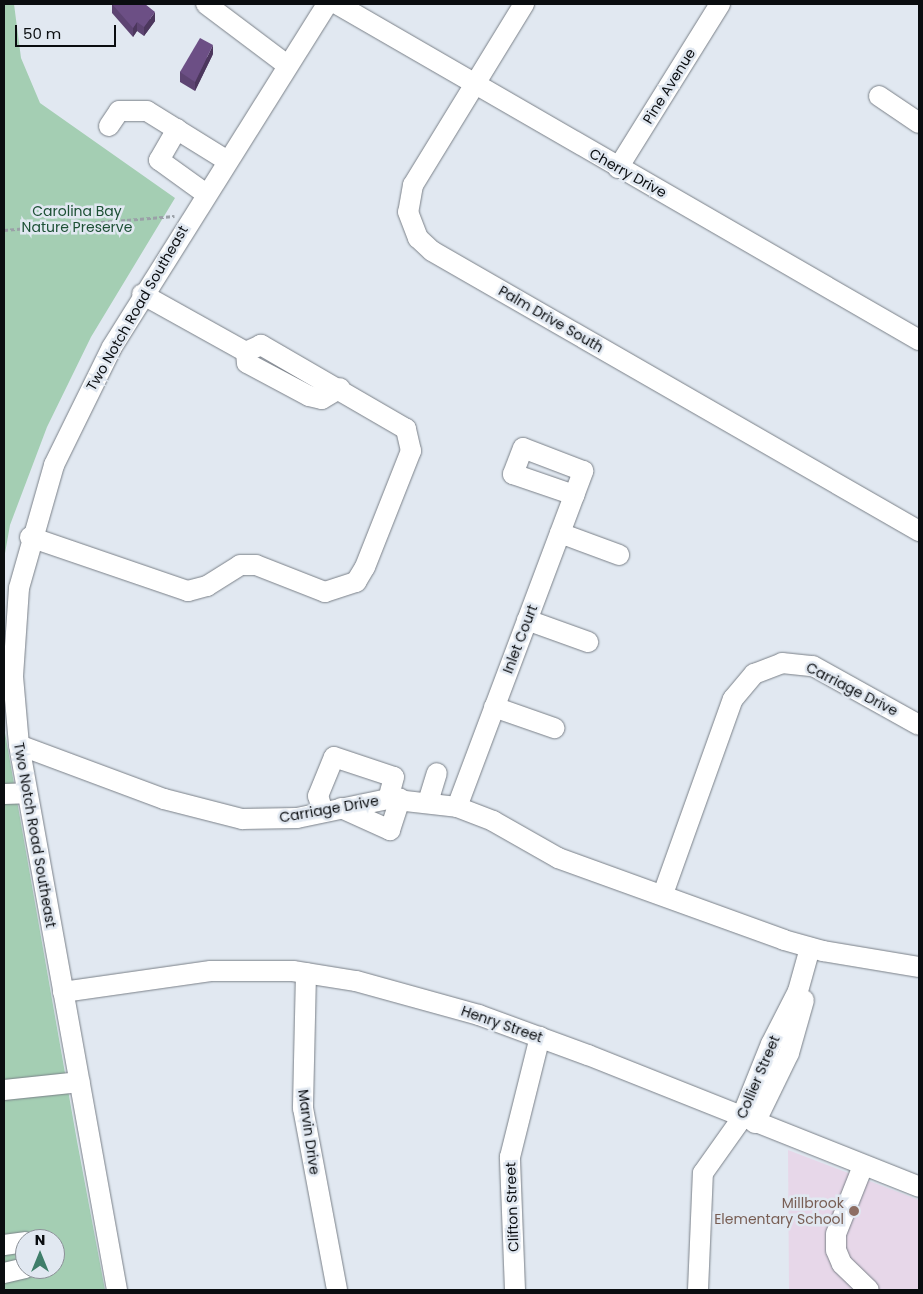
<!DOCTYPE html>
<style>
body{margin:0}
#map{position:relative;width:923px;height:1294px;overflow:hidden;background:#e1e8f1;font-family:Poppins,sans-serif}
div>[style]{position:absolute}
.education>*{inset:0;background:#e7d7e9}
.green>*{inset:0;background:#a4ceb3}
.path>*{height:2.5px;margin-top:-1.25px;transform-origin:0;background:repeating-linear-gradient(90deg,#9aa0a7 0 4px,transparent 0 6.5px)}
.roads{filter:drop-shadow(0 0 1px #7a8088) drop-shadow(0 0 1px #7a8088)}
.minor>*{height:20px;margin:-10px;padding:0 10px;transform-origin:10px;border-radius:10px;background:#fff}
.wall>*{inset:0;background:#5d4472}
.shaded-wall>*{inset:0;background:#4c375d}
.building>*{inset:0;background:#6c4f85}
.dots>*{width:14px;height:14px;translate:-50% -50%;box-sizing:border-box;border:2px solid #e1e8f1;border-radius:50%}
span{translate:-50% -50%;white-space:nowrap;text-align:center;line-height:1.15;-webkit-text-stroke:5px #e1e8f1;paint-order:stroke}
.street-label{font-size:14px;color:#0a0d10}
.park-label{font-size:14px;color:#1d5035}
.education-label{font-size:14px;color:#785e54}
.right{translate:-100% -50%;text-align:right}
.frame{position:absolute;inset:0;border:5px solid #0a0d10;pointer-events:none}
.north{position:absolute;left:15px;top:1229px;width:50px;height:50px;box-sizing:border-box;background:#e1e8f1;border:1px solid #8b9097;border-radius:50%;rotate:0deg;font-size:14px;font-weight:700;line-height:20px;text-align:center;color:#0a0d10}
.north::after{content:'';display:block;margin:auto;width:18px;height:22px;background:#3f7e6a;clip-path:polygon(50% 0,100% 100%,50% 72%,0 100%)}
.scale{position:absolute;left:15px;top:25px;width:101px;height:22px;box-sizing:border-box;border:2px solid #0a0d10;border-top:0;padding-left:6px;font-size:15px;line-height:18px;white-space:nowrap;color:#0a0d10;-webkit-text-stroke:4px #e1e8f1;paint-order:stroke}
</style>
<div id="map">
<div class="education">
<i style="clip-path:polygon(788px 1150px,919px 1200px,919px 1290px,789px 1290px)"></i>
</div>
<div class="green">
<i style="clip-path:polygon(4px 4px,14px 4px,21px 58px,40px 103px,175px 198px,91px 337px,47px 427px,10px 525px,4px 559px)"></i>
<i style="clip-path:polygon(evenodd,4px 727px,77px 1141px,105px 1290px,4px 1290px,4px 727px,25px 1239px,55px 1239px,55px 1269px,25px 1269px,25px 1239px)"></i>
</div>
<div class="path">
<i style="left:4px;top:230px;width:171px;rotate:-4.7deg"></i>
</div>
<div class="roads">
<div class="minor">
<i style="left:206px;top:4px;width:101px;rotate:37deg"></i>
<i style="left:337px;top:4px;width:672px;rotate:30deg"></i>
<i style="left:524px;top:4px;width:212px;rotate:121.5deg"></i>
<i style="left:413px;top:185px;width:27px;rotate:100deg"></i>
<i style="left:408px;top:212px;width:28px;rotate:69deg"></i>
<i style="left:418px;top:238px;width:19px;rotate:43deg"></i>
<i style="left:432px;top:251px;width:562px;rotate:29.9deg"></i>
<i style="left:879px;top:96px;width:48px;rotate:34deg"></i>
<i style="left:109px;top:126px;width:18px;rotate:-56deg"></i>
<i style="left:119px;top:111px;width:28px"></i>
<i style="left:147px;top:111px;width:93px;rotate:31.8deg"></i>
<i style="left:177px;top:129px;width:36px;rotate:120deg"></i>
<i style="left:159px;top:160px;width:57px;rotate:35.7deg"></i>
<i style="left:618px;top:168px;width:193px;rotate:-58.1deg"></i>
<i style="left:246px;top:352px;width:11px;rotate:85deg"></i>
<i style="left:247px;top:363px;width:70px;rotate:28deg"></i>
<i style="left:309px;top:396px;width:13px;rotate:13deg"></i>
<i style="left:322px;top:399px;width:21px;rotate:-31deg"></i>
<i style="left:560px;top:533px;width:63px;rotate:20.4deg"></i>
<i style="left:30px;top:537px;width:167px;rotate:18.9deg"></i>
<i style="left:188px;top:591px;width:20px;rotate:-15deg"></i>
<i style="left:207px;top:586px;width:39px;rotate:-32deg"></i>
<i style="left:240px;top:565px;width:16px"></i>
<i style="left:256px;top:565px;width:74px;rotate:21.4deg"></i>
<i style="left:325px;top:592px;width:33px;rotate:-18deg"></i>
<i style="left:356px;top:582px;width:17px;rotate:-59deg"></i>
<i style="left:365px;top:567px;width:125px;rotate:-68.4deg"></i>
<i style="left:411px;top:451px;width:23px;rotate:-103deg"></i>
<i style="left:406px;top:429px;width:168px;rotate:-149.9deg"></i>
<i style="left:261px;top:345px;width:17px;rotate:155deg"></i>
<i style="left:246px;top:352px;width:119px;rotate:-150.9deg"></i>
<i style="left:527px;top:620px;width:65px;rotate:19.8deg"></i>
<i style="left:494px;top:707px;width:64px;rotate:19.3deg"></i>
<i style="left:19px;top:745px;width:155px;rotate:20.4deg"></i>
<i style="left:164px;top:799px;width:81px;rotate:14.4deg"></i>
<i style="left:242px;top:819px;width:55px;rotate:-1deg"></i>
<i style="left:297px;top:818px;width:93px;rotate:-11.8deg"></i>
<i style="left:388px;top:799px;width:69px;rotate:6.6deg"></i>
<i style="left:457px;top:807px;width:39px;rotate:21deg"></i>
<i style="left:493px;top:821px;width:75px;rotate:29.6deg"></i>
<i style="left:558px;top:858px;width:240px;rotate:19.9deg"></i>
<i style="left:784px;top:940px;width:41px;rotate:15.8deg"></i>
<i style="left:823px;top:951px;width:97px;rotate:9.5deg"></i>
<i style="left:4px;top:794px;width:23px;rotate:-2deg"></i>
<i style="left:428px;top:802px;width:30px;rotate:-73deg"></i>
<i style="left:457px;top:807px;width:359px;rotate:-69.4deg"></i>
<i style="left:583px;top:471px;width:64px;rotate:-159deg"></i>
<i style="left:523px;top:448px;width:28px;rotate:111deg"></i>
<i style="left:513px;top:474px;width:65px;rotate:19deg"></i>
<i style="left:341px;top:808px;width:54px;rotate:24.2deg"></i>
<i style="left:390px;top:830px;width:33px;rotate:-72deg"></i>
<i style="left:323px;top:812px;width:17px;rotate:-107deg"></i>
<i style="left:318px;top:796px;width:42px;rotate:-67.7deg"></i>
<i style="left:334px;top:757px;width:63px;rotate:18.4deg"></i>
<i style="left:394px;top:777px;width:23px;rotate:105deg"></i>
<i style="left:663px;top:894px;width:207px;rotate:-70.3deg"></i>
<i style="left:733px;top:699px;width:33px;rotate:-50deg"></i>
<i style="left:754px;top:674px;width:30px;rotate:-21deg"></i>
<i style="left:782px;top:663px;width:31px;rotate:6deg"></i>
<i style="left:813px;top:666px;width:121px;rotate:29.1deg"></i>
<i style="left:306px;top:973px;width:135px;rotate:91.3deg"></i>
<i style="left:303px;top:1108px;width:185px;rotate:79.4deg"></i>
<i style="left:63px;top:992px;width:149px;rotate:-8.1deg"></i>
<i style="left:211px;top:971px;width:82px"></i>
<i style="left:293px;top:971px;width:64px;rotate:9deg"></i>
<i style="left:356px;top:981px;width:128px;rotate:15.5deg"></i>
<i style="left:479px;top:1015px;width:116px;rotate:20.2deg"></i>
<i style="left:588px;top:1055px;width:356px;rotate:21.7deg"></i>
<i style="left:4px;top:1090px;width:76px;rotate:-6deg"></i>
<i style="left:755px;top:1123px;width:78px;rotate:-64.1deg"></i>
<i style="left:789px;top:1053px;width:55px;rotate:-74.2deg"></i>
<i style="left:863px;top:1166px;width:73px;rotate:111.7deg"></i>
<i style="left:836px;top:1234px;width:16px;rotate:90deg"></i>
<i style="left:836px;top:1250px;width:15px;rotate:67deg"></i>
<i style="left:842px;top:1264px;width:37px;rotate:44deg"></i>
<i style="left:4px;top:1245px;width:21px;rotate:-8deg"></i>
<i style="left:4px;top:1273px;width:22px;rotate:-13deg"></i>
<i style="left:117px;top:1290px;width:554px;rotate:-100.19deg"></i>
<i style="left:19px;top:745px;width:69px;rotate:-95deg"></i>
<i style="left:13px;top:676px;width:88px;rotate:-86.1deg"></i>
<i style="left:19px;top:588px;width:128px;rotate:-74.1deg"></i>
<i style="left:54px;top:465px;width:131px;rotate:-63.8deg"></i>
<i style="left:112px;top:347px;width:405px;rotate:-57.9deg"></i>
<i style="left:515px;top:1290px;width:133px;rotate:-92.2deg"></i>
<i style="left:510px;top:1157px;width:124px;rotate:-76deg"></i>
<i style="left:698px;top:1290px;width:117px;rotate:-87.6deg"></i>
<i style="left:703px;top:1173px;width:64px;rotate:-54.6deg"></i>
<i style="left:740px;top:1121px;width:83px;rotate:-68.1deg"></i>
<i style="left:771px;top:1044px;width:59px;rotate:-63deg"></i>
<i style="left:798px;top:991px;width:45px;rotate:-74.4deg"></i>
</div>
</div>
<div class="wall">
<i style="clip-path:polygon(112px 4px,155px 21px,144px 36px,137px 31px,133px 37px,112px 13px)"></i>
<i style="clip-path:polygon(213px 54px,195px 91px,180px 82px,180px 72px)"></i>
</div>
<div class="shaded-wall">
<i style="clip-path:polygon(155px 12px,155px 21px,144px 36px,144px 27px)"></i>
<i style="clip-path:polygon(137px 22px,137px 31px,133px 37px,133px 28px)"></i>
<i style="clip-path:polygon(213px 45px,213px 54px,195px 91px,195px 82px)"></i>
</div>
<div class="building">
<i style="clip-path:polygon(112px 4px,145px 4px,155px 12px,144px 27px,137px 22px,133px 28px)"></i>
<i style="clip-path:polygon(200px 38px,213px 45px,195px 82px,180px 72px)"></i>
</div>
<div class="dots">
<i style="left:854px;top:1211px;background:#8d6e63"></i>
</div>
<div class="street-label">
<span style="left:669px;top:86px;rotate:-58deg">Pine Avenue</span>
<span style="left:628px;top:173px;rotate:29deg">Cherry Drive</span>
<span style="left:137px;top:308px;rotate:-60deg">Two Notch Road Southeast</span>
<span style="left:551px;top:319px;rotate:30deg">Palm Drive South</span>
<span style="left:520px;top:639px;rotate:-69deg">Inlet Court</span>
<span style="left:852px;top:689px;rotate:27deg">Carriage Drive</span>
<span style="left:329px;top:809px;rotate:-10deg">Carriage Drive</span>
<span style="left:35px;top:835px;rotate:80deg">Two Notch Road Southeast</span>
<span style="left:502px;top:1024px;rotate:19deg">Henry Street</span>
<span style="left:758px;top:1077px;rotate:-67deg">Collier Street</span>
<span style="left:309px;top:1132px;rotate:82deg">Marvin Drive</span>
<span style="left:512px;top:1207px;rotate:-92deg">Clifton Street</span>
</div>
<div class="park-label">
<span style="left:77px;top:219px">Carolina Bay<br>Nature Preserve</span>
</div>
<div class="education-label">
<span class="right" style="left:844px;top:1211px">Millbrook<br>Elementary School</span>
</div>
<div class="frame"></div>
<div class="north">N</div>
<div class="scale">50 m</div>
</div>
